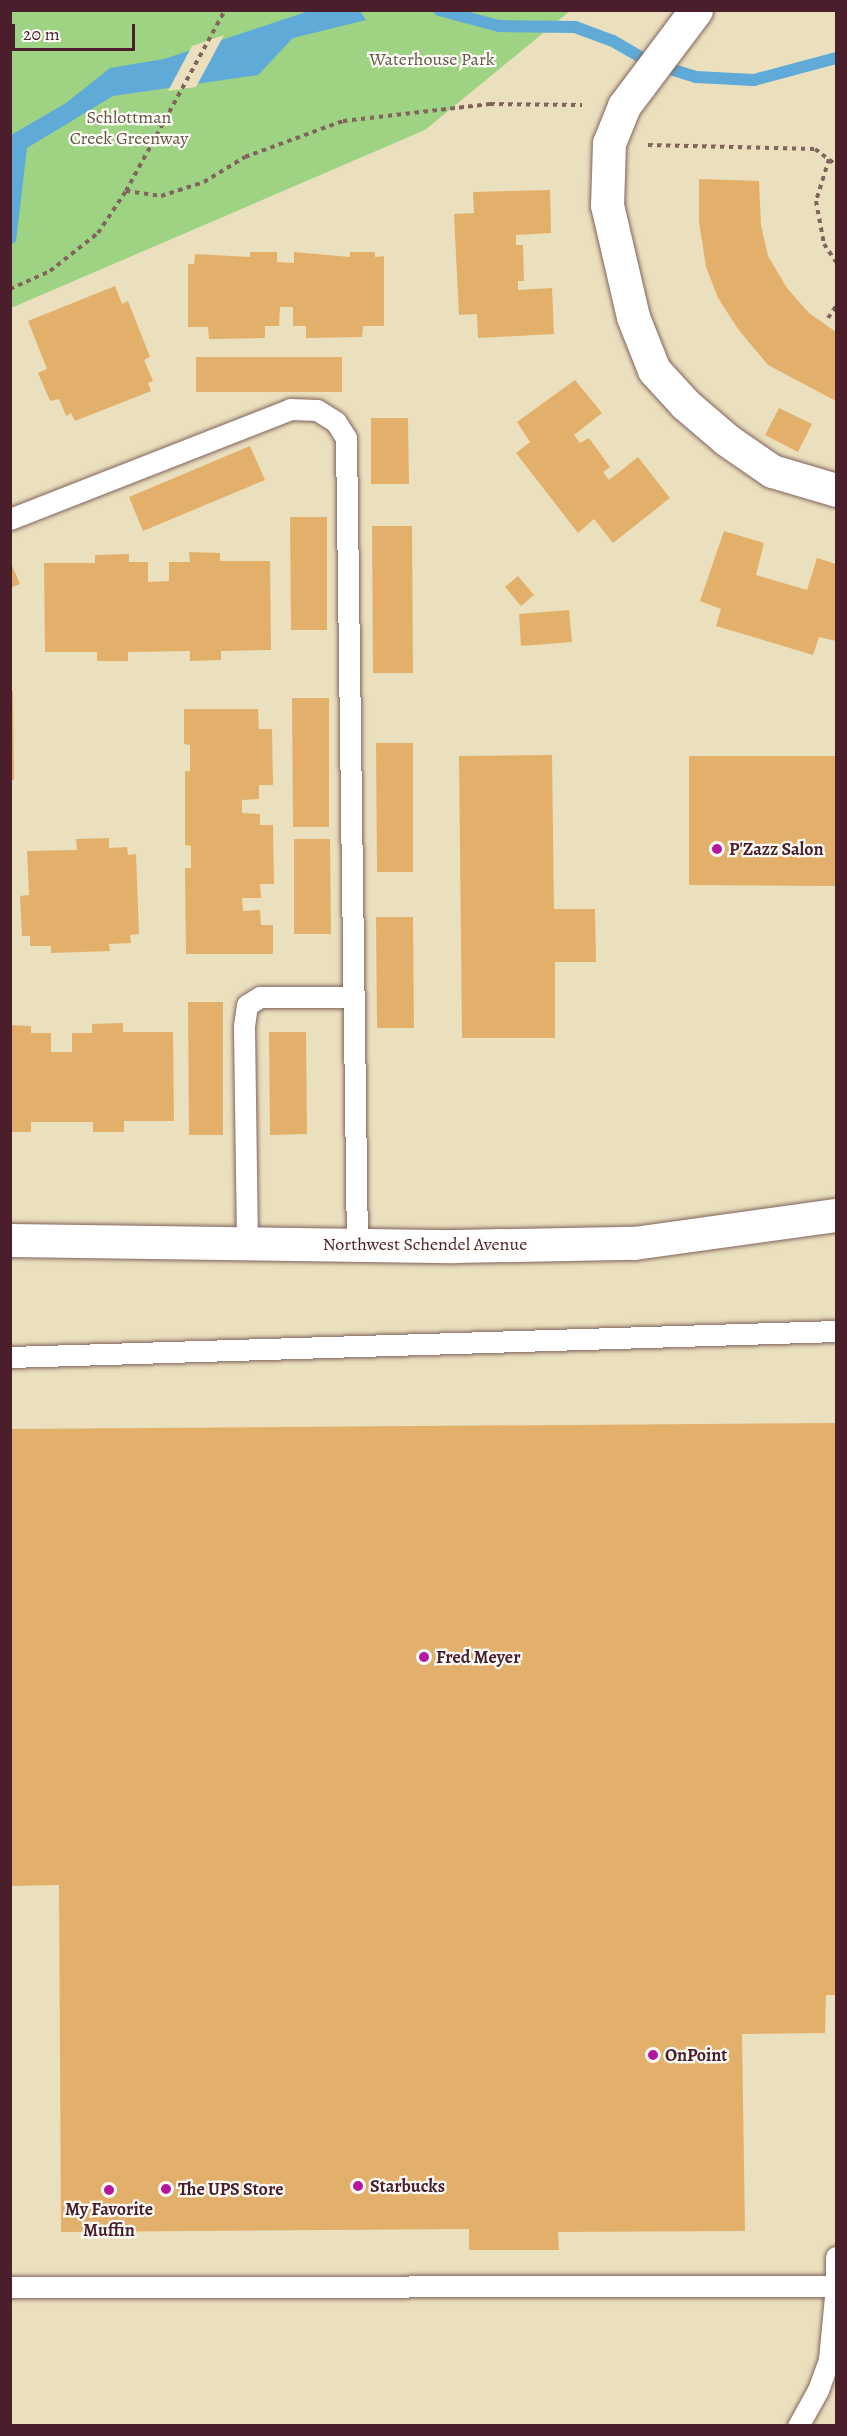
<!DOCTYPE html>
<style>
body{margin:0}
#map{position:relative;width:847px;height:2436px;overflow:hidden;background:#eae0bd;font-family:Alegreya,serif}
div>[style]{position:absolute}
.green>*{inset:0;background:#9ed383}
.water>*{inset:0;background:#60aad8}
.pier>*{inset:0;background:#eae0bd}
.stream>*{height:12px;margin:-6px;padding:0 6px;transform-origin:6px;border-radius:6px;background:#60aad8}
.building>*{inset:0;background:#e3b06b}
.path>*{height:4px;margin-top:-2px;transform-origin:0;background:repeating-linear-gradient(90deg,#82635e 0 4.5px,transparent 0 9px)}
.roads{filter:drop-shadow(0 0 2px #82635e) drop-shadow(0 0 2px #82635e)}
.service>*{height:21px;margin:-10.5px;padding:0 10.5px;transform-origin:10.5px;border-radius:10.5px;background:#fff}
.minor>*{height:33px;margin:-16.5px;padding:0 16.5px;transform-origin:16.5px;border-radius:16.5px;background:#fff}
.dots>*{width:16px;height:16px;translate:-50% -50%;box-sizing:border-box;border:3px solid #fdfcf7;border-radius:50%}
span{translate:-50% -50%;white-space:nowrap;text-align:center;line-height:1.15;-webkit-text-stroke:4.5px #fdfcf7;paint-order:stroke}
.park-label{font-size:18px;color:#635545}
.poi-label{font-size:18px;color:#4a1f2b;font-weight:700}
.left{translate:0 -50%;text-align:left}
.street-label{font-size:18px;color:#4a1f2b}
.frame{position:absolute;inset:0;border:12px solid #4a1f2b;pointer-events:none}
.scale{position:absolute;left:12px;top:24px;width:123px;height:27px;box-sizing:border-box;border:3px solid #4a1f2b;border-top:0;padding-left:8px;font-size:18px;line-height:21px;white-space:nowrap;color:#4a1f2b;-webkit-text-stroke:4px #fdfcf7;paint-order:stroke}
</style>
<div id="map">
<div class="green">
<i style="clip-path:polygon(11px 11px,570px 11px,425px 130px,11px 308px)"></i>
</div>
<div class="water">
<i style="clip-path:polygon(309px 11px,360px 11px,366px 20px,293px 38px,258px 75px,113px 96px,27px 148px,16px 241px,11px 245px,11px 135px,66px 103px,110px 68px,164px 59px)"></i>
</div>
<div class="pier">
<i style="clip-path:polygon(224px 35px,196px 87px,168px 91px,192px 46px)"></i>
</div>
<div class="stream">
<i style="left:439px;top:10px;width:62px;rotate:14.9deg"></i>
<i style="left:499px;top:26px;width:76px;rotate:0.8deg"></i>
<i style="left:575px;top:27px;width:40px;rotate:20.2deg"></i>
<i style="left:613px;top:41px;width:44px;rotate:30.1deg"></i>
<i style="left:651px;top:63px;width:47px;rotate:17.3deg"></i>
<i style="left:696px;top:77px;width:58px;rotate:3deg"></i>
<i style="left:754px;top:80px;width:85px;rotate:-15deg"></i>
</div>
<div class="building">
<i style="clip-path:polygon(699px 179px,759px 181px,761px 225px,768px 256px,787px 288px,809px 313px,836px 332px,836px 401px,768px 365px,738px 329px,718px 298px,706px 267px,699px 222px)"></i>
<i style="clip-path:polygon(550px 190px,551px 233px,516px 235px,516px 245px,523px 245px,524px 281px,518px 281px,518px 290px,552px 288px,554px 334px,478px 338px,477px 314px,459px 315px,454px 214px,474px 213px,473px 192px)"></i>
<i style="clip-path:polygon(250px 252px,277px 252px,277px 262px,294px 263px,294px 252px,350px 257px,350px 252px,375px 252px,375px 257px,384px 256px,384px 326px,363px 326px,362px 337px,306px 338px,306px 326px,293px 326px,293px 307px,280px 307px,279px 326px,265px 326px,265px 338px,209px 339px,208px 327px,188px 327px,188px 264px,194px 264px,195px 254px,250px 257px)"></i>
<i style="clip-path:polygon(115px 286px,122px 304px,128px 301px,150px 357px,144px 360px,153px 381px,148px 383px,151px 391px,75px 421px,71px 413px,66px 416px,59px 399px,50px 401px,38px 373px,47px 369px,28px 321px)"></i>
<i style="clip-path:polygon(196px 357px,342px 357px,342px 392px,196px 392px)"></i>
<i style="clip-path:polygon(575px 380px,602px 413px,574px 435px,580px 443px,589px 438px,610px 467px,603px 472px,609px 480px,638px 457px,670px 498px,613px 543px,594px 519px,578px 533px,516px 453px,530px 442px,517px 422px)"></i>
<i style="clip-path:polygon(779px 408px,812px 424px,798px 452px,765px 435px)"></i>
<i style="clip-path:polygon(371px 418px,408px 418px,409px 484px,371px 484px)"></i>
<i style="clip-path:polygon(250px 446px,265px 480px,143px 531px,129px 497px)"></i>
<i style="clip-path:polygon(290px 517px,327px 517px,327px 630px,291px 630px)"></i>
<i style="clip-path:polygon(372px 526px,412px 526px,413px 673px,373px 673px)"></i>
<i style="clip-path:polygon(724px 531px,764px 543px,756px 575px,807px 590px,817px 558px,836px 564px,836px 641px,819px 637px,813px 655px,716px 626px,721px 609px,700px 601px)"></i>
<i style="clip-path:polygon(189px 552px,220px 553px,220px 561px,270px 561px,271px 650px,221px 651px,221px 660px,190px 661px,190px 651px,128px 652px,128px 661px,97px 661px,97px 652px,45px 652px,44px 563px,95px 563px,95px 555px,129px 554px,129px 562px,148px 562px,148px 582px,169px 581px,169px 562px,190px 562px)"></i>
<i style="clip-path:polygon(10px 561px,20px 584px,10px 588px)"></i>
<i style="clip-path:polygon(518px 576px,534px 595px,521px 606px,505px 587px)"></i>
<i style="clip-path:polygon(569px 610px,572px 642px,521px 646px,519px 614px)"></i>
<i style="clip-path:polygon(10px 691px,13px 691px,14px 780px,10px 780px)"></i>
<i style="clip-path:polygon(292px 698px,329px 698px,329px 827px,293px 827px)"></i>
<i style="clip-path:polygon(184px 709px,258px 709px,259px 729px,272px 729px,273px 785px,259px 785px,259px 799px,242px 800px,242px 813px,260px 814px,260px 825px,273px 825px,274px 884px,260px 884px,261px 898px,242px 898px,243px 911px,260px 910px,261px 925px,273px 925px,273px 954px,186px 954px,185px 868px,191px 868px,191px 846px,185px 845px,185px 771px,190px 771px,190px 745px,184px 744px)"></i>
<i style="clip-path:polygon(376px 743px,413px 743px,413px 872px,377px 872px)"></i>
<i style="clip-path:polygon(552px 755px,554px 909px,595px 909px,596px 962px,555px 962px,555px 1038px,462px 1038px,459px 756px)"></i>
<i style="clip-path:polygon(689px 756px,836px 756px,836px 886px,689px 885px)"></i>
<i style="clip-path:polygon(109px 838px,109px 848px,127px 847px,128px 855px,136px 854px,139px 934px,130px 935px,131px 943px,109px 944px,110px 951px,51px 953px,51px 946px,30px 946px,30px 936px,22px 936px,20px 896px,29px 895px,27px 851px,77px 850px,76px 839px)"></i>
<i style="clip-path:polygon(294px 839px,330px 839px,331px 934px,294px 934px)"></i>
<i style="clip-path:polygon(376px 917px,413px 917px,414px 1028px,377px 1028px)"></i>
<i style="clip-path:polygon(188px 1002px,223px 1002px,223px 1135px,189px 1135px)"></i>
<i style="clip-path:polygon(123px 1023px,123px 1032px,173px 1032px,174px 1121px,124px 1121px,124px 1132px,93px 1132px,93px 1122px,31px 1122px,31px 1132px,10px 1132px,10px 1025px,31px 1026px,31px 1033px,51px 1033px,51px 1052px,72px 1052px,72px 1033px,92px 1033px,92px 1024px)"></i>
<i style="clip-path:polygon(269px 1032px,306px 1032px,307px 1134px,270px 1135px)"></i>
<i style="clip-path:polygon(836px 1423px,836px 1995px,826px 1995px,825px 2033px,742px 2034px,745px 2231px,558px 2232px,559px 2250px,469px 2250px,469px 2229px,61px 2232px,59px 1885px,10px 1886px,10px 1429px)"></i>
</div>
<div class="path">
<i style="left:648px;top:145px;width:167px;rotate:1.4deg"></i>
<i style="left:815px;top:149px;width:26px;rotate:37deg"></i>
<i style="left:829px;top:159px;width:44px;rotate:107.2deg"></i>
<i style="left:816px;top:201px;width:44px;rotate:79.5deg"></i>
<i style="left:824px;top:244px;width:22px;rotate:56deg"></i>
<i style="left:126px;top:191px;width:35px;rotate:8deg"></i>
<i style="left:161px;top:196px;width:45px;rotate:-18deg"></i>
<i style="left:204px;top:182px;width:48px;rotate:-31.4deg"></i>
<i style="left:245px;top:157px;width:104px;rotate:-20.2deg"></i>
<i style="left:343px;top:121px;width:148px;rotate:-6.6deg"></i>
<i style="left:490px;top:104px;width:92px;rotate:0.6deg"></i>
<i style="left:10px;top:289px;width:44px;rotate:-24.2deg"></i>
<i style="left:50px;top:271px;width:61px;rotate:-38.4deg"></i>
<i style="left:98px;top:233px;width:50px;rotate:-56.3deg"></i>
<i style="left:126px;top:191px;width:206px;rotate:-61.3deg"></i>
<i style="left:828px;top:318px;width:14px;rotate:-56deg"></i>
</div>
<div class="roads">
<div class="service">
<i style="left:10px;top:519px;width:301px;rotate:-21.4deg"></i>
<i style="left:290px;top:409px;width:27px;rotate:2deg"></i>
<i style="left:317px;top:410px;width:22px;rotate:32deg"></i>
<i style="left:336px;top:422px;width:19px;rotate:58deg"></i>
<i style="left:346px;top:438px;width:806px;rotate:89.22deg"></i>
<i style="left:247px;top:1243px;width:217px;rotate:-90.8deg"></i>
<i style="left:244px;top:1026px;width:21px;rotate:-82deg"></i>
<i style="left:247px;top:1005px;width:15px;rotate:-32deg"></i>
<i style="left:260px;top:997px;width:93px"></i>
<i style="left:10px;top:1357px;width:826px;rotate:-1.8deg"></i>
<i style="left:10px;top:2287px;width:826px;rotate:-0.07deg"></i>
<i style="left:836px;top:2286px;width:29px;rotate:-90deg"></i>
<i style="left:798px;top:2426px;width:41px;rotate:-60.9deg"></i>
<i style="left:818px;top:2390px;width:33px;rotate:-70deg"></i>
<i style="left:829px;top:2359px;width:73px;rotate:-84.5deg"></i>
</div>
<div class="minor">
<i style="left:696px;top:10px;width:120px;rotate:126.9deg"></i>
<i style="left:624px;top:106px;width:40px;rotate:112deg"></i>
<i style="left:609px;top:143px;width:62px;rotate:91.8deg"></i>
<i style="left:607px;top:205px;width:115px;rotate:76.9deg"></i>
<i style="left:633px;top:317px;width:57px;rotate:68.4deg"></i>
<i style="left:654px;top:370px;width:46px;rotate:47.6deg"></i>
<i style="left:685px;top:404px;width:55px;rotate:40.6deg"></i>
<i style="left:727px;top:440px;width:55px;rotate:34.6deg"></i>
<i style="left:772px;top:471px;width:67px;rotate:16.5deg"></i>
<i style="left:10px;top:1240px;width:444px;rotate:0.8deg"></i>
<i style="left:454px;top:1246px;width:180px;rotate:-1deg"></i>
<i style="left:634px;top:1243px;width:204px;rotate:-7.9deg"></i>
</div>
</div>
<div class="dots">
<i style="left:717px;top:849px;background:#b5179e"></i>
<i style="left:424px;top:1657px;background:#b5179e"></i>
<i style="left:653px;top:2055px;background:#b5179e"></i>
<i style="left:358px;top:2186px;background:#b5179e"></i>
<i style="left:166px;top:2189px;background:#b5179e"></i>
<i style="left:109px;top:2190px;background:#b5179e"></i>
</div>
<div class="park-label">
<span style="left:432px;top:59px">Waterhouse Park</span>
<span style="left:129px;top:128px">Schlottman<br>Creek Greenway</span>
</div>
<div class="poi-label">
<span class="left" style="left:729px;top:849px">P'Zazz Salon</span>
<span class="left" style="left:436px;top:1657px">Fred Meyer</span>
<span class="left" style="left:665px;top:2055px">OnPoint</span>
<span class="left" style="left:370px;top:2186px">Starbucks</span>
<span class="left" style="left:178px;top:2189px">The UPS Store</span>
<span style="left:109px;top:2220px">My Favorite<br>Muffin</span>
</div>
<div class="street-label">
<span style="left:425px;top:1244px">Northwest Schendel Avenue</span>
</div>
<div class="frame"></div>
<div class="scale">20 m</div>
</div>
